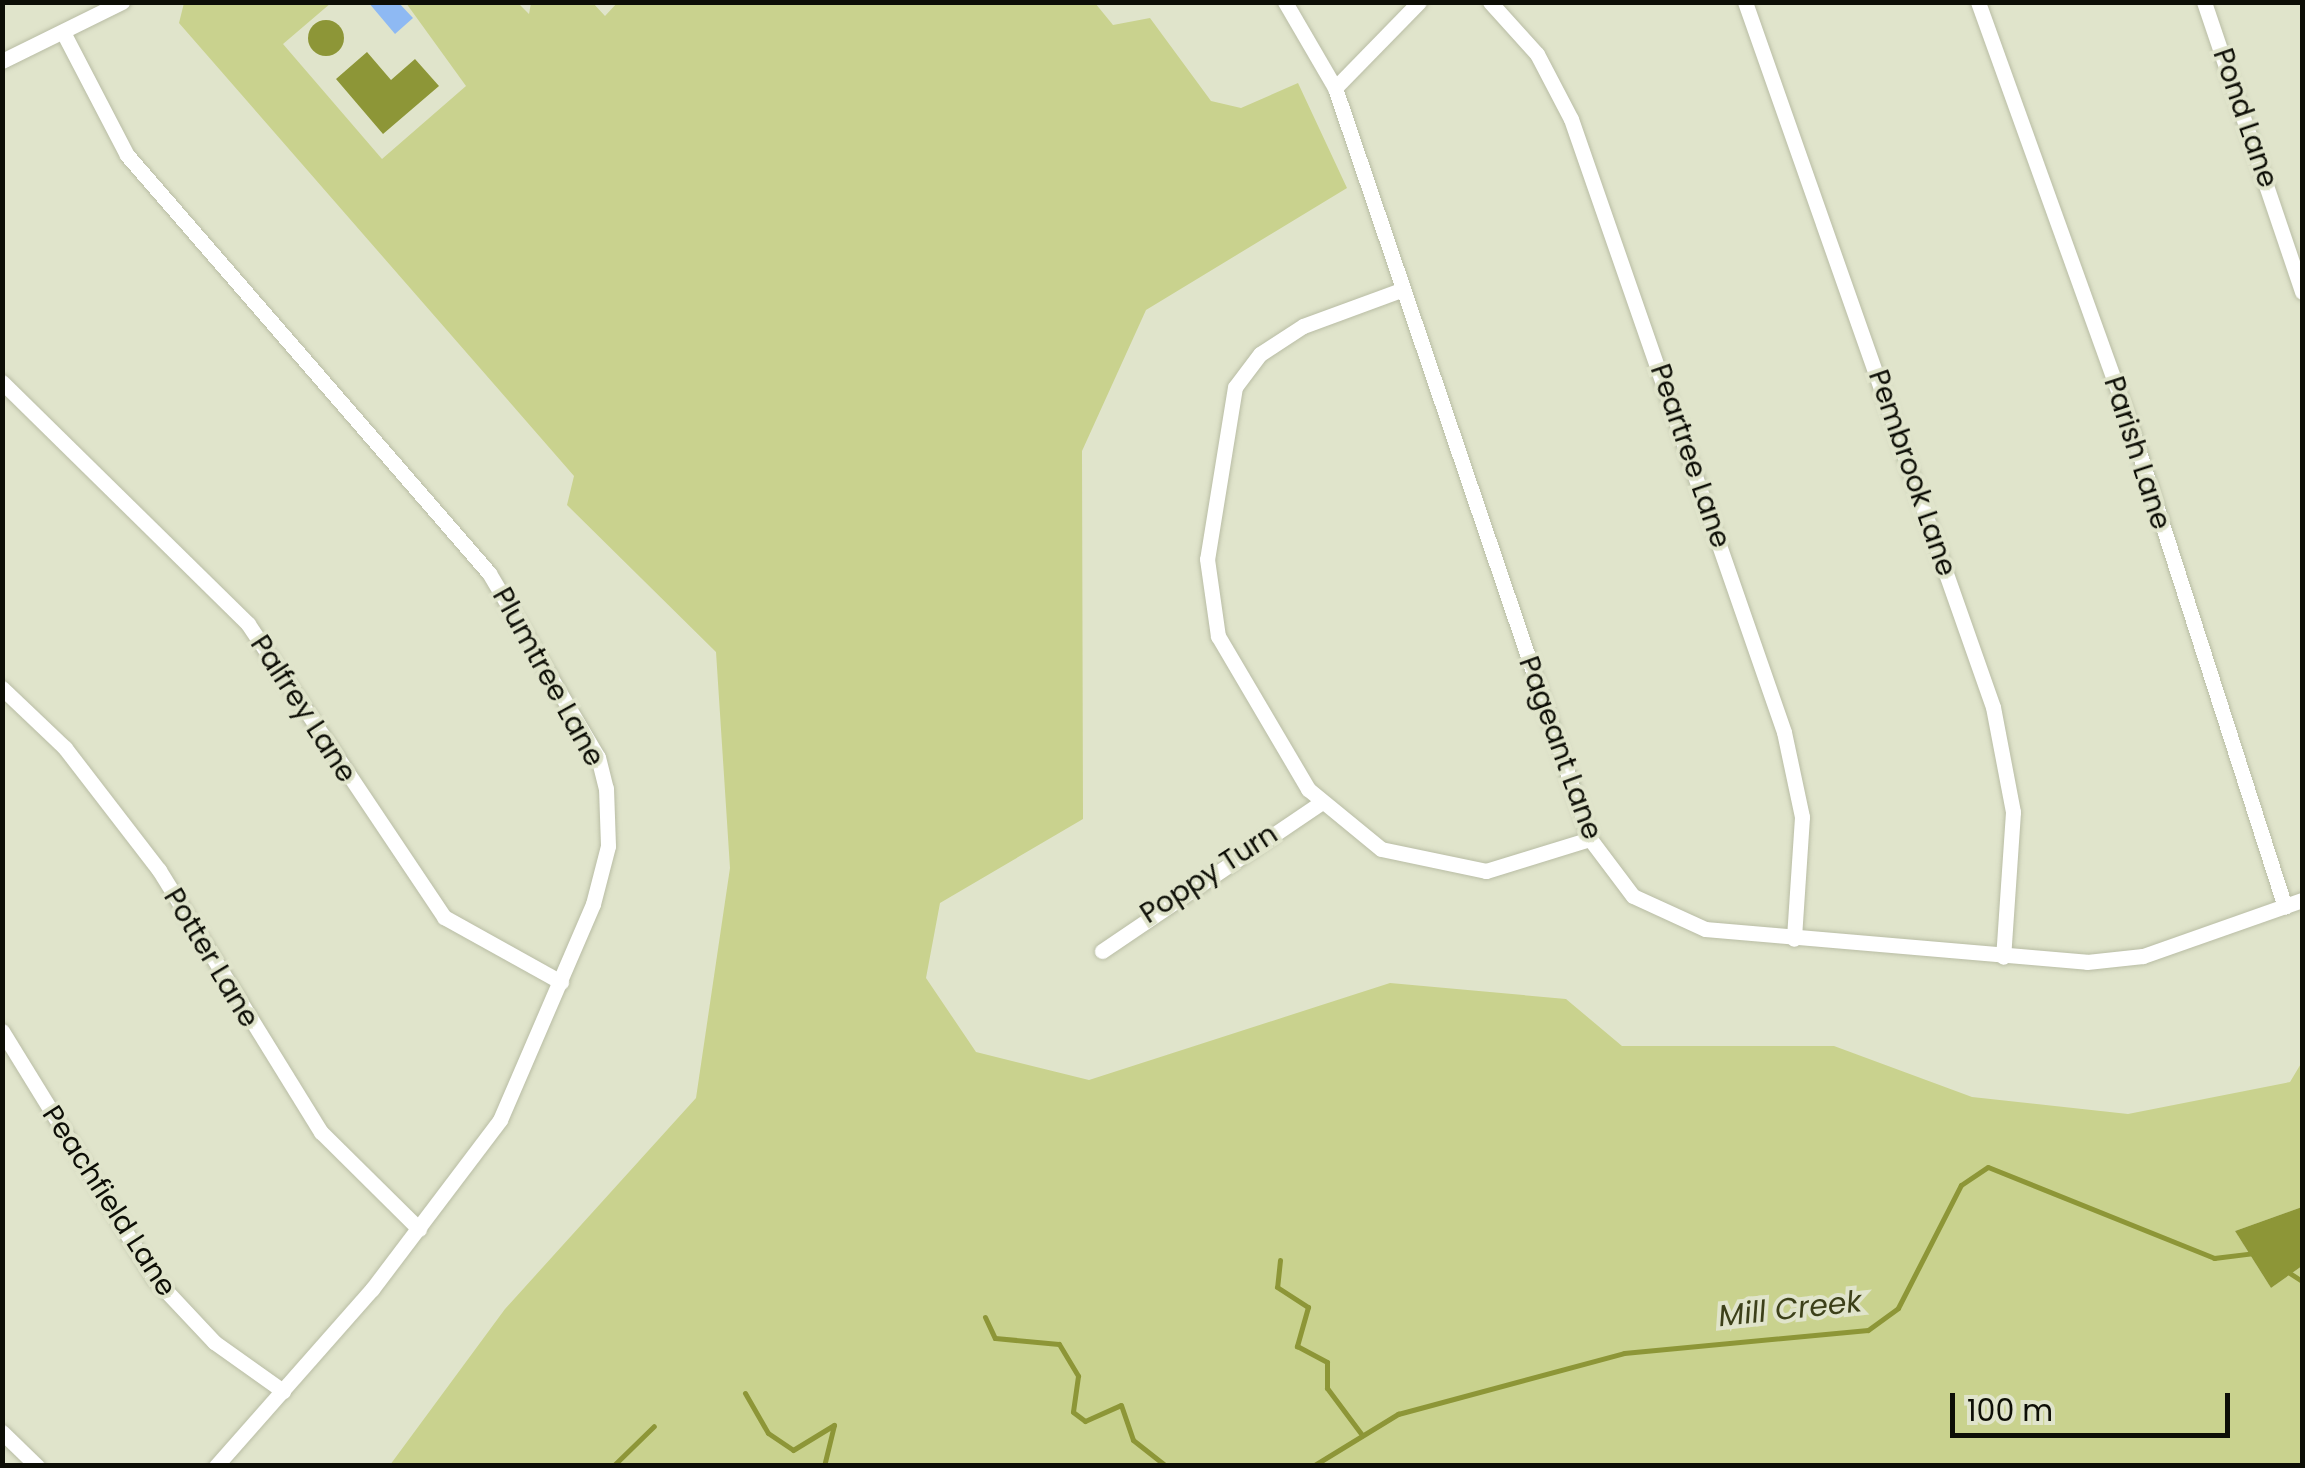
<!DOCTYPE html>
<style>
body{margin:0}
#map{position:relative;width:2305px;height:1468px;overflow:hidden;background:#e0e4cb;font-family:Poppins,sans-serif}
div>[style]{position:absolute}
.green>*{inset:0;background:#c9d28e}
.water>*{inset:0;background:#8d9637}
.round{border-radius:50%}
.stream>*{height:5px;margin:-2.5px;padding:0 2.5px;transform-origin:2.5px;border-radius:2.5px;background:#8d9637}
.building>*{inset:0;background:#8eb9f3}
.roads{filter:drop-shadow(0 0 2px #b9bda5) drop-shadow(0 0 2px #b9bda5)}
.minor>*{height:15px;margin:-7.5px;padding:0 7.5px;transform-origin:7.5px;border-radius:7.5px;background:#fff}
span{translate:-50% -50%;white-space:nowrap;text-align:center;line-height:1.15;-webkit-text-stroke:8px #e0e4cb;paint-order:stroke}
.street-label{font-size:28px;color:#0d0e06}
.water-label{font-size:30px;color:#3c4019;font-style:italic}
.frame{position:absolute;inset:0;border:5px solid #0d0e06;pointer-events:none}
.scale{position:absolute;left:1950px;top:1393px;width:280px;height:45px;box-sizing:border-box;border:5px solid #0d0e06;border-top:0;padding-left:12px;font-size:30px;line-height:35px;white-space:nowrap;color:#0d0e06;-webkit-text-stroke:8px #e0e4cb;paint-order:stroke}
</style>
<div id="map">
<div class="green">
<i style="clip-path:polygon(618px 2px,1095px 3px,1113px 25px,1150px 18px,1211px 101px,1241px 108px,1298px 83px,1347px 188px,1146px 310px,1082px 451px,1083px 819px,940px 903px,926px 978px,976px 1052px,1089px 1080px,1390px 983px,1566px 999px,1622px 1046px,1834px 1046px,1972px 1097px,2128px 1114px,2290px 1082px,2302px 1062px,2302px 1207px,2235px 1231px,2271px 1288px,2302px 1266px,2302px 1465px,390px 1465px,505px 1309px,696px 1098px,730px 868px,716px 652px,567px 505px,574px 476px,179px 23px,184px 3px,331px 3px,283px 44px,382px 159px,466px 86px,406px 3px,518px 3px,529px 14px,531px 3px,593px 3px,605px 16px)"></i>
</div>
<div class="water">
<i class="round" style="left:308px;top:20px;width:36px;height:36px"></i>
<i style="clip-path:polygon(367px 52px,391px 80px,415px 59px,439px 86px,383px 134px,336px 79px)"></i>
<i style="clip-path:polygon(2302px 1207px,2302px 1266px,2271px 1288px,2235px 1231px)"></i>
</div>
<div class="stream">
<i style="left:1280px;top:1260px;width:27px;rotate:96deg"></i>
<i style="left:1277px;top:1287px;width:37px;rotate:33deg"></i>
<i style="left:1308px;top:1307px;width:41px;rotate:105.8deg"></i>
<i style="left:1297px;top:1346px;width:34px;rotate:28deg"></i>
<i style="left:1327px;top:1362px;width:26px;rotate:90deg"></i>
<i style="left:1327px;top:1388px;width:59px;rotate:53.3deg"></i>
<i style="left:2288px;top:1272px;width:17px;rotate:33deg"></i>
<i style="left:985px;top:1317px;width:23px;rotate:65deg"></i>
<i style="left:995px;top:1338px;width:64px;rotate:5.4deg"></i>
<i style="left:1059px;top:1344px;width:37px;rotate:59deg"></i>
<i style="left:1078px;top:1376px;width:36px;rotate:98deg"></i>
<i style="left:1073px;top:1412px;width:15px;rotate:37deg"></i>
<i style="left:1085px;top:1421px;width:39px;rotate:-24deg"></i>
<i style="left:1121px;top:1405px;width:37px;rotate:71deg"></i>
<i style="left:1133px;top:1440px;width:42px;rotate:38.2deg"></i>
<i style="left:745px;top:1393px;width:46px;rotate:60.1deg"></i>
<i style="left:768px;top:1433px;width:30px;rotate:34deg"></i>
<i style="left:793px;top:1450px;width:48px;rotate:-31.4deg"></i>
<i style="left:834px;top:1425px;width:42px;rotate:103.7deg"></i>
<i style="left:613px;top:1466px;width:57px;rotate:-44.3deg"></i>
<i style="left:1313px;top:1466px;width:100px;rotate:-31.5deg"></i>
<i style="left:1398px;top:1414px;width:234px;rotate:-15.1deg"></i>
<i style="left:1624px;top:1353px;width:245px;rotate:-5.4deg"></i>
<i style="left:1868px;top:1330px;width:37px;rotate:-36deg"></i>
<i style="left:1898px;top:1308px;width:138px;rotate:-62.9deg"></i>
<i style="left:1961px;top:1185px;width:32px;rotate:-34deg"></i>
<i style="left:1988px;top:1167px;width:244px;rotate:21.9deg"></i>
<i style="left:2214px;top:1258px;width:38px;rotate:-7deg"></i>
</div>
<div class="building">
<i style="clip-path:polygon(368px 2px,398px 2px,413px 18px,395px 34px)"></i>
</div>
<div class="roads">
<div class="minor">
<i style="left:1285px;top:2px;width:99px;rotate:59.8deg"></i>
<i style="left:1335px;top:88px;width:793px;rotate:71.25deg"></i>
<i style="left:1590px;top:839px;width:71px;rotate:53deg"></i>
<i style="left:1633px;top:896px;width:79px;rotate:24.6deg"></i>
<i style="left:1705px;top:929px;width:383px;rotate:4.9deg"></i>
<i style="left:2087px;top:962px;width:56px;rotate:-6.1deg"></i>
<i style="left:2143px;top:956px;width:169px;rotate:-19.4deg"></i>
<i style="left:1490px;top:2px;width:70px;rotate:47.9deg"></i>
<i style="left:1537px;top:54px;width:73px;rotate:62.4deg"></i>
<i style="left:1571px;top:119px;width:649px;rotate:70.84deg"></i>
<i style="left:1784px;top:732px;width:87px;rotate:78deg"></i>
<i style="left:1802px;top:817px;width:122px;rotate:93.8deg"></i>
<i style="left:1745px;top:2px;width:747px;rotate:70.62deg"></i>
<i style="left:1993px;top:707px;width:107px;rotate:79.2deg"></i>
<i style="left:2013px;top:812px;width:145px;rotate:93.9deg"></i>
<i style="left:1978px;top:2px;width:449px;rotate:70.2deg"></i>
<i style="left:2130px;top:424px;width:507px;rotate:72.21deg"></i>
<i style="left:2204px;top:2px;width:306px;rotate:71.3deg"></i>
<i style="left:65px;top:36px;width:134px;rotate:62.5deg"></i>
<i style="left:127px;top:155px;width:553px;rotate:49.11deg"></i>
<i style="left:489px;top:573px;width:214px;rotate:59.4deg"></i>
<i style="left:598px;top:757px;width:32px;rotate:76deg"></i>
<i style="left:606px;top:788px;width:58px;rotate:88deg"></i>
<i style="left:608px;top:846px;width:60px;rotate:104.5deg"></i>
<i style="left:593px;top:904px;width:235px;rotate:113.3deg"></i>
<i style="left:500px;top:1120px;width:212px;rotate:127.1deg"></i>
<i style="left:372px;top:1289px;width:236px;rotate:131.4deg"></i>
<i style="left:2px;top:61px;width:134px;rotate:-26.2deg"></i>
<i style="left:1335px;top:88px;width:120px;rotate:-45.7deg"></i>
<i style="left:1401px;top:290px;width:104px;rotate:159.8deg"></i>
<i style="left:1303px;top:326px;width:51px;rotate:146.9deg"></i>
<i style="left:1260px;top:354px;width:41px;rotate:127.1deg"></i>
<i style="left:1235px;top:387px;width:174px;rotate:99.2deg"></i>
<i style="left:1207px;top:559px;width:78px;rotate:81.9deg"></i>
<i style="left:1218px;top:636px;width:178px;rotate:59.5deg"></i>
<i style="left:1308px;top:789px;width:94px;rotate:39.4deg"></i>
<i style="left:1381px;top:849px;width:107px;rotate:11.8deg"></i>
<i style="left:1486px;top:871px;width:109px;rotate:-17.1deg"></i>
<i style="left:2px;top:382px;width:345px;rotate:44.5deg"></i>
<i style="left:248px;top:624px;width:353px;rotate:56.2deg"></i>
<i style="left:444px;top:917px;width:134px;rotate:29.1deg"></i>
<i style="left:2px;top:688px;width:87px;rotate:43.6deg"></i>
<i style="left:65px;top:748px;width:154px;rotate:52.4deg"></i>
<i style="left:159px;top:870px;width:308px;rotate:58.3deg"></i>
<i style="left:321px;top:1132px;width:138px;rotate:44.7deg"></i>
<i style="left:1102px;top:951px;width:264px;rotate:-34.1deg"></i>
<i style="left:2px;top:1031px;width:290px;rotate:58.4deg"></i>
<i style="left:154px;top:1278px;width:88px;rotate:46.8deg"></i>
<i style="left:214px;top:1342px;width:85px;rotate:35.4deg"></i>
<i style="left:2px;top:1432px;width:49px;rotate:44.2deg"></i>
</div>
</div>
<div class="street-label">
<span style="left:2245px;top:118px;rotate:71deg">Pond Lane</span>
<span style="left:2137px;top:453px;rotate:72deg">Parish Lane</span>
<span style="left:1690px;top:456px;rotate:71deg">Peartree Lane</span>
<span style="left:1912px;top:473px;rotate:71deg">Pembrook Lane</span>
<span style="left:548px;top:677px;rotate:61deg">Plumtree Lane</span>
<span style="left:303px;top:709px;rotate:57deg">Palfrey Lane</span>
<span style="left:1560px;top:748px;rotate:70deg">Pageant Lane</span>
<span style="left:1209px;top:874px;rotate:-33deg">Poppy Turn</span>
<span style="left:211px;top:958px;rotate:59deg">Potter Lane</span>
<span style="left:109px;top:1201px;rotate:57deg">Peachfield Lane</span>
</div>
<div class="water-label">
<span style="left:1790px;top:1309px;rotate:-6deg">Mill Creek</span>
</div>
<div class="frame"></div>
<div class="scale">100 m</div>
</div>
